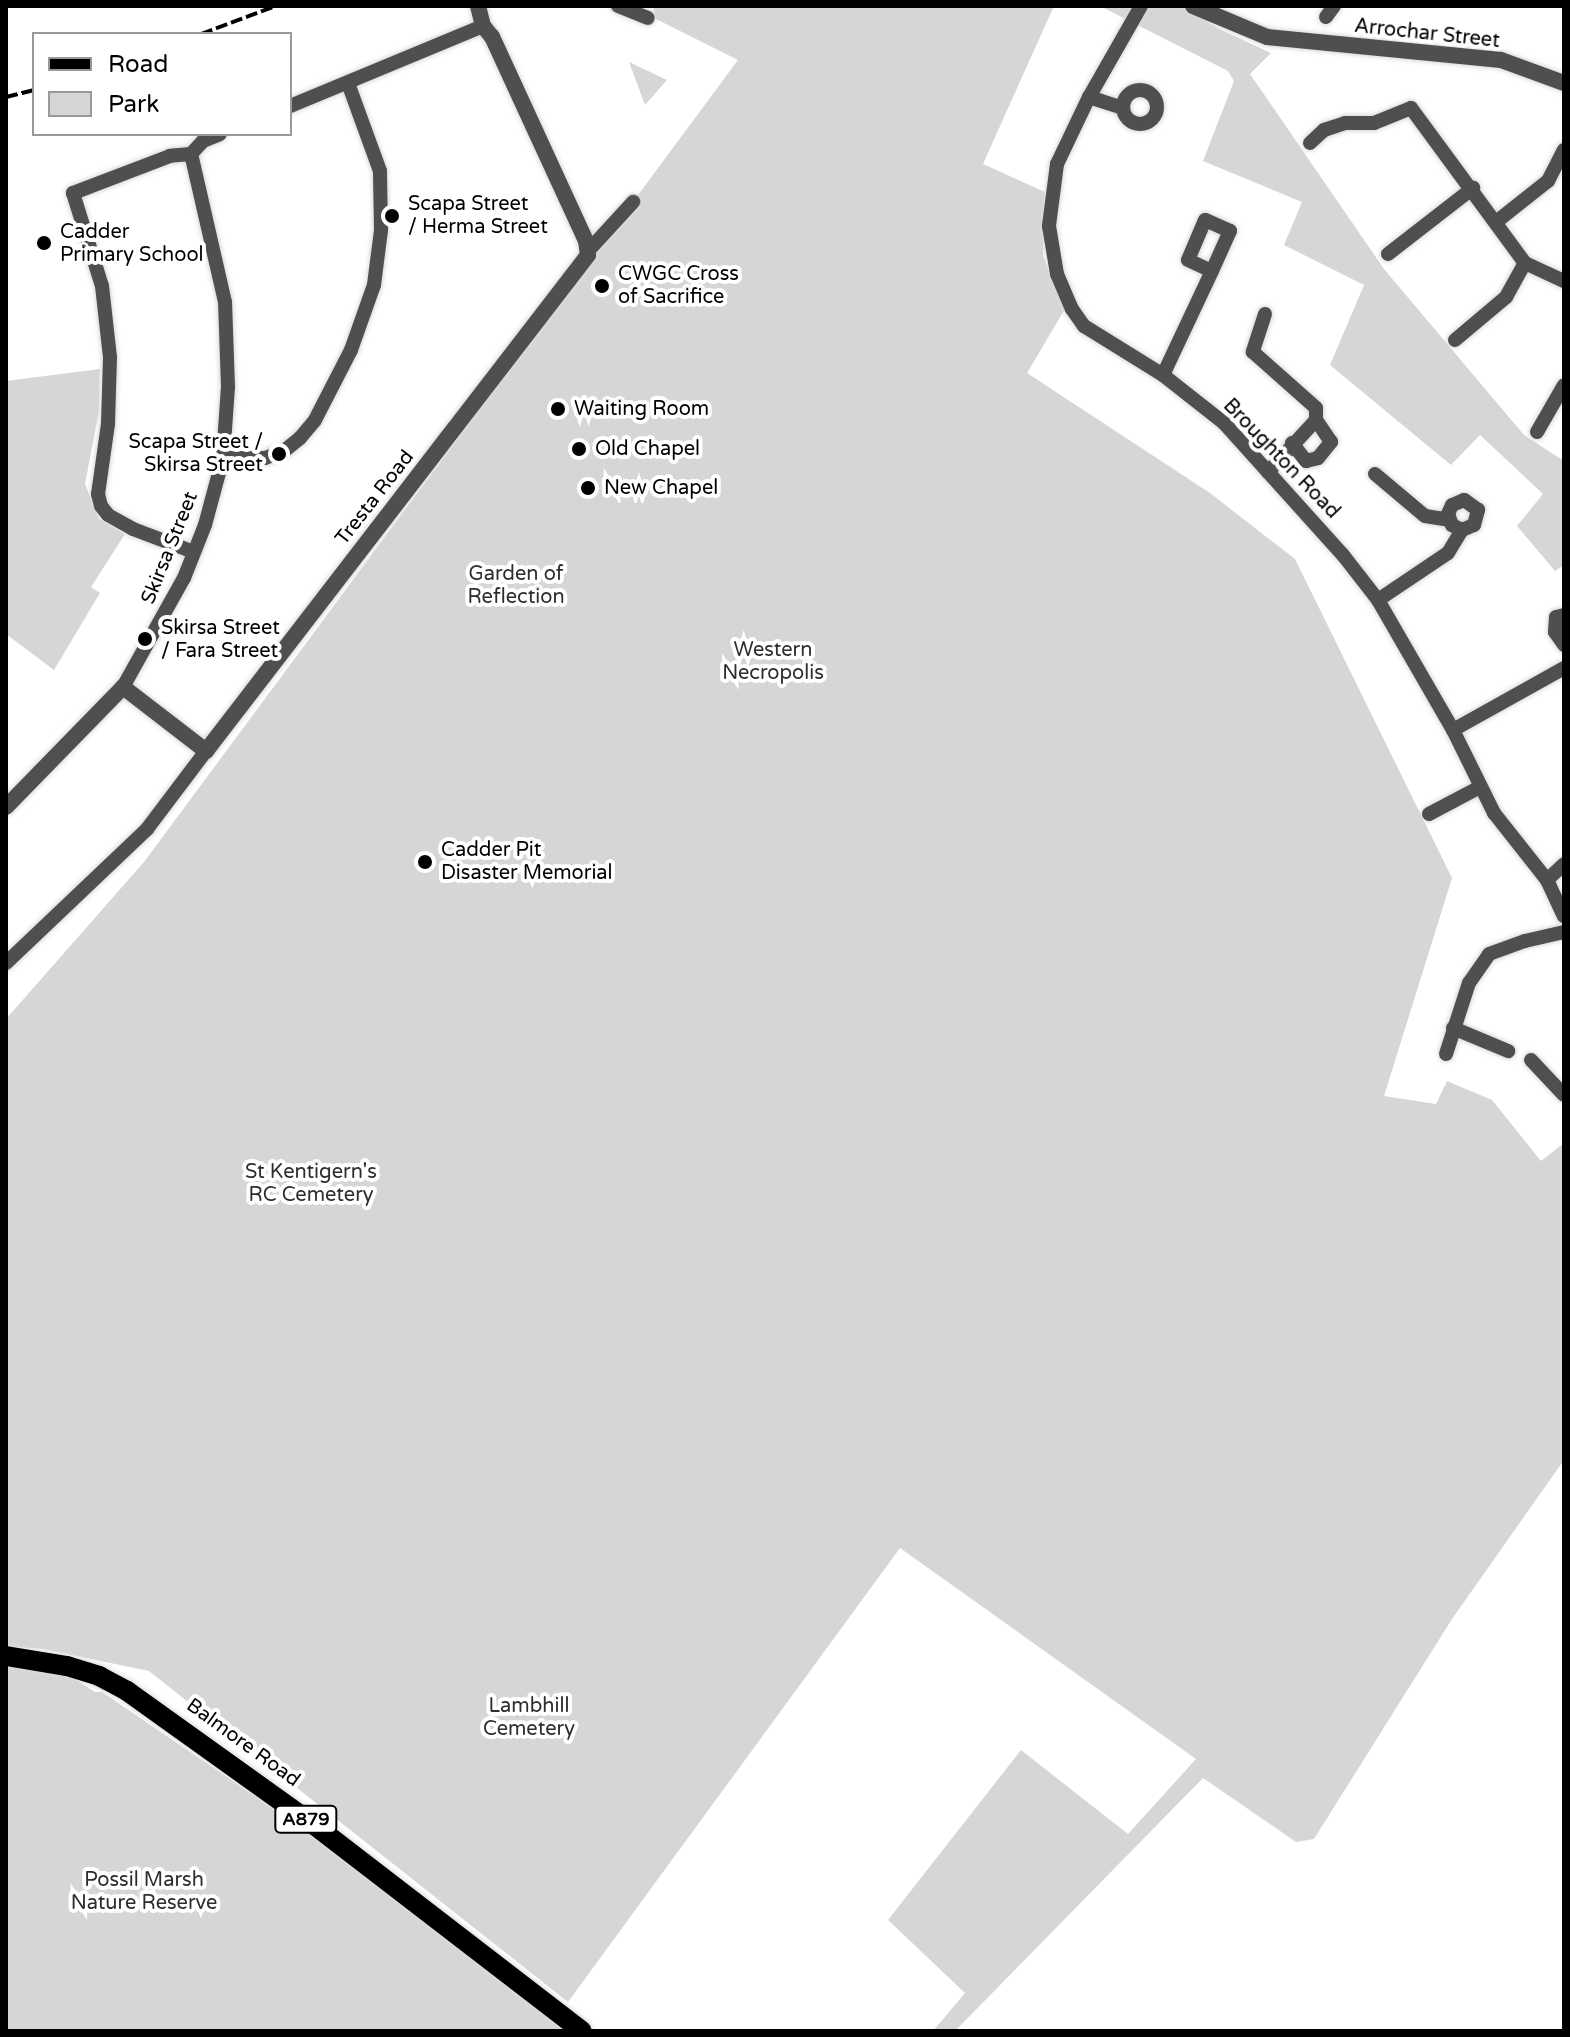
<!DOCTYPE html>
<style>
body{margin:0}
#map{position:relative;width:1570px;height:2037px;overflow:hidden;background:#fff;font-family:"Varela Round",sans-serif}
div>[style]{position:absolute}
.green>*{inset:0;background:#d6d6d6}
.roads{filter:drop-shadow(0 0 2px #dbdbdb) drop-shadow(0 0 2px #dbdbdb)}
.minor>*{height:14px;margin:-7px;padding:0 7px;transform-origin:7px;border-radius:7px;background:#4f4f4f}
.minor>.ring{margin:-7px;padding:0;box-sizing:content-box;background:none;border:14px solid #4f4f4f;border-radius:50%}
.tertiary>*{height:16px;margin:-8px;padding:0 8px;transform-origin:8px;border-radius:8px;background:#4f4f4f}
.primary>*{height:20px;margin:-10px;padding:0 10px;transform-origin:10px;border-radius:10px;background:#000}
.rail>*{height:4px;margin-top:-2px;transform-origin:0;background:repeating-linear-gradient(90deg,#000 0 12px,transparent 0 16px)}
.dots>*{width:22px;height:22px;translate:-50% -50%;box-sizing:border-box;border:4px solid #fff;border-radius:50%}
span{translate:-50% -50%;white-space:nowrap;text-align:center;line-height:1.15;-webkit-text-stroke:8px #fff;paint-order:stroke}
.shield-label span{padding:2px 6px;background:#fff;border:2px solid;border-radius:6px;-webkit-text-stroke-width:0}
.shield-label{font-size:18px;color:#000;font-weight:700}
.street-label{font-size:20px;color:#000}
.poi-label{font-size:20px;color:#000}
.left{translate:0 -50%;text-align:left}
.right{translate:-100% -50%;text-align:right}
.park-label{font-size:20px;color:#2d2d2d}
.frame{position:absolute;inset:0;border:8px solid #000;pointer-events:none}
.legend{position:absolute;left:32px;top:32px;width:260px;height:104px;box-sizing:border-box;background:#fff;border:2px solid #999;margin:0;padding:10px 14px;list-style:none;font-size:24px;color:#000}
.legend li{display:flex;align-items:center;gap:16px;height:40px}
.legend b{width:40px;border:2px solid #999}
</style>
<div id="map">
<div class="green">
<i style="clip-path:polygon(653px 6px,1054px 6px,983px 164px,1045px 192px,1043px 256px,1065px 309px,1027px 373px,1210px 493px,1295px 559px,1452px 878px,1384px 1096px,1436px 1104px,1447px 1081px,1492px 1100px,1541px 1161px,1564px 1143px,1564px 1460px,1452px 1619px,1314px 1839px,1296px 1842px,1203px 1778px,955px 2031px,933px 2031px,965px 1993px,888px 1920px,1021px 1750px,1128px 1834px,1196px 1759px,900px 1548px,568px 2002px,149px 1671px,43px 1649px,6px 1646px,6px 1019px,144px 862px,738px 60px,656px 19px)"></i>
<i style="clip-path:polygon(1100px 6px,1188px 6px,1217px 28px,1271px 53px,1250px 74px,1384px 269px,1524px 435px,1564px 461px,1564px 565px,1555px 571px,1517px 526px,1543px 494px,1480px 435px,1451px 465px,1330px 365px,1364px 285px,1284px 245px,1302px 202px,1203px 161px,1234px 81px,1228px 71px)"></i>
<i style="clip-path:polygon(629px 62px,667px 80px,645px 105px)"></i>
<i style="clip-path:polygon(100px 369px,99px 411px,85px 484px,99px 519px,125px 534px,91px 587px,100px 593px,54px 670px,6px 634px,6px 381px)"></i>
<i style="clip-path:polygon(6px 1664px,62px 1671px,95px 1692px,102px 1692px,309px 1833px,566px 2031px,6px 2031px)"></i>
</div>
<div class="roads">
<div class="minor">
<i style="left:618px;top:6px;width:32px;rotate:22deg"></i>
<i style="left:1141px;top:6px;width:105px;rotate:119.7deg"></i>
<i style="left:1089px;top:97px;width:74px;rotate:115.5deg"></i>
<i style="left:1057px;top:164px;width:63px;rotate:97.4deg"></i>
<i style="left:1049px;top:226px;width:49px;rotate:80.5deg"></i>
<i style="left:1057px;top:274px;width:38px;rotate:67deg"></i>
<i style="left:1072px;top:309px;width:21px;rotate:55deg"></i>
<i style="left:1084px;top:326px;width:93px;rotate:31.8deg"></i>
<i style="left:1163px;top:375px;width:78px;rotate:38.2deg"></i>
<i style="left:1224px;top:423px;width:178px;rotate:48deg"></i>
<i style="left:1343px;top:555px;width:57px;rotate:52.1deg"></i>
<i style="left:1378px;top:600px;width:150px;rotate:60deg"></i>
<i style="left:1453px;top:730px;width:93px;rotate:63.7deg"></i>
<i style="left:1494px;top:813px;width:85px;rotate:51.7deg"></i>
<i style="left:1547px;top:880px;width:40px;rotate:65deg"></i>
<i style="left:1326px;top:17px;width:14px;rotate:-54deg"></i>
<i class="ring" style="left:1123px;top:90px;width:20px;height:20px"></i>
<i style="left:1089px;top:97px;width:36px;rotate:18deg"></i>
<i style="left:290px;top:106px;width:209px;rotate:-22.5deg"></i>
<i style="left:1310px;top:143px;width:19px;rotate:-43deg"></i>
<i style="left:1324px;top:130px;width:22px;rotate:-18deg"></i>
<i style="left:1345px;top:123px;width:29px"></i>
<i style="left:1374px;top:123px;width:40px;rotate:-22deg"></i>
<i style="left:1411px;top:108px;width:192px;rotate:53.7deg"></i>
<i style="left:1525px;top:263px;width:43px;rotate:24.8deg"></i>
<i style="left:191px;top:154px;width:21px;rotate:175deg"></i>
<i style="left:170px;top:156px;width:104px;rotate:159.1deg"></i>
<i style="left:73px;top:193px;width:97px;rotate:72.7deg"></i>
<i style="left:102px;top:286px;width:71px;rotate:83.6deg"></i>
<i style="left:110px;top:357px;width:67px;rotate:91.7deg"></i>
<i style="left:108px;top:424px;width:71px;rotate:98.1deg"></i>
<i style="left:98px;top:494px;width:12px;rotate:76deg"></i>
<i style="left:101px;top:506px;width:11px;rotate:52deg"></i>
<i style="left:108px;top:515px;width:29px;rotate:29deg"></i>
<i style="left:133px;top:529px;width:65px;rotate:20.7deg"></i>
<i style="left:191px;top:154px;width:18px;rotate:-47deg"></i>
<i style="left:203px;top:141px;width:18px;rotate:-22deg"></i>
<i style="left:1496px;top:222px;width:66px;rotate:-38.3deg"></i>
<i style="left:1548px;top:181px;width:35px;rotate:-63deg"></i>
<i style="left:588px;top:251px;width:67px;rotate:-47.4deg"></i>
<i style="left:1388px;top:254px;width:108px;rotate:-37.8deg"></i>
<i style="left:1265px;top:314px;width:40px;rotate:108deg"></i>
<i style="left:1253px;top:352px;width:84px;rotate:41.6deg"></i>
<i style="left:1316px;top:408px;width:12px;rotate:90deg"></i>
<i style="left:1316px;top:420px;width:71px;rotate:132.7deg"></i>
<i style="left:1455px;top:340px;width:67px;rotate:-40.1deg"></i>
<i style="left:1506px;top:297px;width:39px;rotate:-61deg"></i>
<i style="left:1163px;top:375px;width:115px;rotate:-64.8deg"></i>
<i style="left:1212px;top:271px;width:44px;rotate:-65.8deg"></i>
<i style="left:1230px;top:231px;width:27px;rotate:-156deg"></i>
<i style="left:1205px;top:220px;width:43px;rotate:113deg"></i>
<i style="left:1188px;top:260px;width:26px;rotate:25deg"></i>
<i style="left:1537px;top:432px;width:54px;rotate:-60.1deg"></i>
<i style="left:1292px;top:443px;width:23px;rotate:52deg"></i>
<i style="left:1306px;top:461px;width:12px;rotate:-14deg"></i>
<i style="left:1318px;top:458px;width:21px;rotate:-51deg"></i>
<i style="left:1331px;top:442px;width:27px;rotate:-124deg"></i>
<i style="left:223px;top:458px;width:42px"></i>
<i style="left:265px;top:458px;width:20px;rotate:-20deg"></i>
<i style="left:284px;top:451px;width:21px;rotate:-39deg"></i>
<i style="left:300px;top:438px;width:23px;rotate:-50deg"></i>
<i style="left:315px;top:420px;width:79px;rotate:-62.8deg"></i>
<i style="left:351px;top:350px;width:69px;rotate:-70.5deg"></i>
<i style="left:374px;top:285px;width:55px;rotate:-82.7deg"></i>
<i style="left:381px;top:230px;width:59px;rotate:-91deg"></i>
<i style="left:380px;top:171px;width:94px;rotate:-110deg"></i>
<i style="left:1375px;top:474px;width:65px;rotate:40deg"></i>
<i style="left:1425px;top:516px;width:24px;rotate:9deg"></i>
<i style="left:1378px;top:600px;width:84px;rotate:-33.9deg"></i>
<i style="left:1448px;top:553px;width:27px;rotate:-59deg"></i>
<i style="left:1462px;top:530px;width:13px;rotate:-23deg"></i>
<i style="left:1474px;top:525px;width:16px;rotate:-75deg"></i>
<i style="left:1478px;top:510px;width:17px;rotate:-144deg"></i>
<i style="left:1464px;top:500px;width:13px;rotate:157deg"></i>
<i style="left:1452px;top:505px;width:10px;rotate:114deg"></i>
<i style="left:1448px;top:514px;width:12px;rotate:70deg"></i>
<i style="left:1452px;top:525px;width:11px;rotate:27deg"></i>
<i style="left:1564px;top:615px;width:8px;rotate:166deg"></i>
<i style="left:1556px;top:617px;width:15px;rotate:94deg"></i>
<i style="left:1555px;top:632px;width:16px;rotate:55deg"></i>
<i style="left:123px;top:687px;width:125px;rotate:-60.8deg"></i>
<i style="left:184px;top:578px;width:57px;rotate:-68.4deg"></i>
<i style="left:205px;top:525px;width:69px;rotate:-75deg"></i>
<i style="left:223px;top:458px;width:71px;rotate:-86deg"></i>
<i style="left:228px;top:387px;width:85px;rotate:-92deg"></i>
<i style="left:225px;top:302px;width:152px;rotate:-102.9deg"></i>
<i style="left:1453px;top:730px;width:127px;rotate:-29.2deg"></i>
<i style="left:1429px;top:814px;width:58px;rotate:-27.9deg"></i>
<i style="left:1547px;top:880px;width:23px;rotate:-43deg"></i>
<i style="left:6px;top:963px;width:195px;rotate:-43.5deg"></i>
<i style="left:147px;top:829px;width:98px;rotate:-52.9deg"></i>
<i style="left:1453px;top:1028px;width:60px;rotate:22.7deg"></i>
<i style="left:1446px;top:1054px;width:75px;rotate:-72.1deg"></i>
<i style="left:1469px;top:983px;width:35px;rotate:-55deg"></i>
<i style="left:1489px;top:954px;width:38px;rotate:-20deg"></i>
<i style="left:1525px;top:941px;width:40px;rotate:-13deg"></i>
<i style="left:1531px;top:1060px;width:48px;rotate:46.7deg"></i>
</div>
<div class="tertiary">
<i style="left:1193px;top:6px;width:80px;rotate:22.7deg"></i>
<i style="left:1267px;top:37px;width:235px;rotate:5.6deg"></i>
<i style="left:1501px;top:60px;width:67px;rotate:20.1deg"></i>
<i style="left:6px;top:807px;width:168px;rotate:-45.7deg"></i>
<i style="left:123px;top:687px;width:105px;rotate:37.6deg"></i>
<i style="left:206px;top:751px;width:626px;rotate:-52.4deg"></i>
<i style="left:588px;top:255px;width:14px;rotate:-98deg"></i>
<i style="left:586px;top:241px;width:225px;rotate:-114.7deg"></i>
<i style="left:492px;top:37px;width:14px;rotate:-129deg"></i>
<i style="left:483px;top:26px;width:21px;rotate:-104deg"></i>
</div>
<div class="primary">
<i style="left:6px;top:1656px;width:62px;rotate:9.3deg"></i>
<i style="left:67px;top:1666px;width:34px;rotate:17deg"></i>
<i style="left:99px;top:1676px;width:32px;rotate:28deg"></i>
<i style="left:127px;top:1691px;width:229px;rotate:35.6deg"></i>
<i style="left:313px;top:1824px;width:339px;rotate:37.6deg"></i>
</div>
</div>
<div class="rail">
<i style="left:201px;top:34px;width:80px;rotate:-20.5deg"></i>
<i style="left:6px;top:97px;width:29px;rotate:-14deg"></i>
</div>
<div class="dots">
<i style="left:392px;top:216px;background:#000"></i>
<i style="left:44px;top:243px;background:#000"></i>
<i style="left:602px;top:286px;background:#000"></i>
<i style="left:558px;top:409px;background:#000"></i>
<i style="left:579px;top:449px;background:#000"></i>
<i style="left:279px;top:454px;background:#000"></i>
<i style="left:588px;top:488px;background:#000"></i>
<i style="left:145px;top:639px;background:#000"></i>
<i style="left:425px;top:862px;background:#000"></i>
</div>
<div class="shield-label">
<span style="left:306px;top:1819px">A879</span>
</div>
<div class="street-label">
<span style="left:1427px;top:34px;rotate:6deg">Arrochar Street</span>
<span style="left:1281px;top:459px;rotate:46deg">Broughton Road</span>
<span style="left:375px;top:498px;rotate:-52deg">Tresta Road</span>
<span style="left:170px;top:548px;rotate:-68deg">Skirsa Street</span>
<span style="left:243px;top:1743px;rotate:36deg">Balmore Road</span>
</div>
<div class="poi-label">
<span class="left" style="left:408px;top:216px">Scapa Street<br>/ Herma Street</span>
<span class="left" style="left:60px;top:244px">Cadder<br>Primary School</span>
<span class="left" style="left:618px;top:286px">CWGC Cross<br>of Sacrifice</span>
<span class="left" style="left:574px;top:409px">Waiting Room</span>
<span class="right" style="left:263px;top:454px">Scapa Street /<br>Skirsa Street</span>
<span class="left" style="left:595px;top:449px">Old Chapel</span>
<span class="left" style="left:604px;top:488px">New Chapel</span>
<span class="left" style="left:161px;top:640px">Skirsa Street<br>/ Fara Street</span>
<span class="left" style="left:441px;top:862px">Cadder Pit<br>Disaster Memorial</span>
</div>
<div class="park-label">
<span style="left:516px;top:586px">Garden of<br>Reflection</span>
<span style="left:773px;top:662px">Western<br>Necropolis</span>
<span style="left:311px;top:1184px">St Kentigern's<br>RC Cemetery</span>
<span style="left:529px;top:1718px">Lambhill<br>Cemetery</span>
<span style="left:144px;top:1892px">Possil Marsh<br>Nature Reserve</span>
</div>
<div class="frame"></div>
<ul class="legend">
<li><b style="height:10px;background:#000"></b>Road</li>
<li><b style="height:22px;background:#d6d6d6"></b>Park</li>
</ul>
</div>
